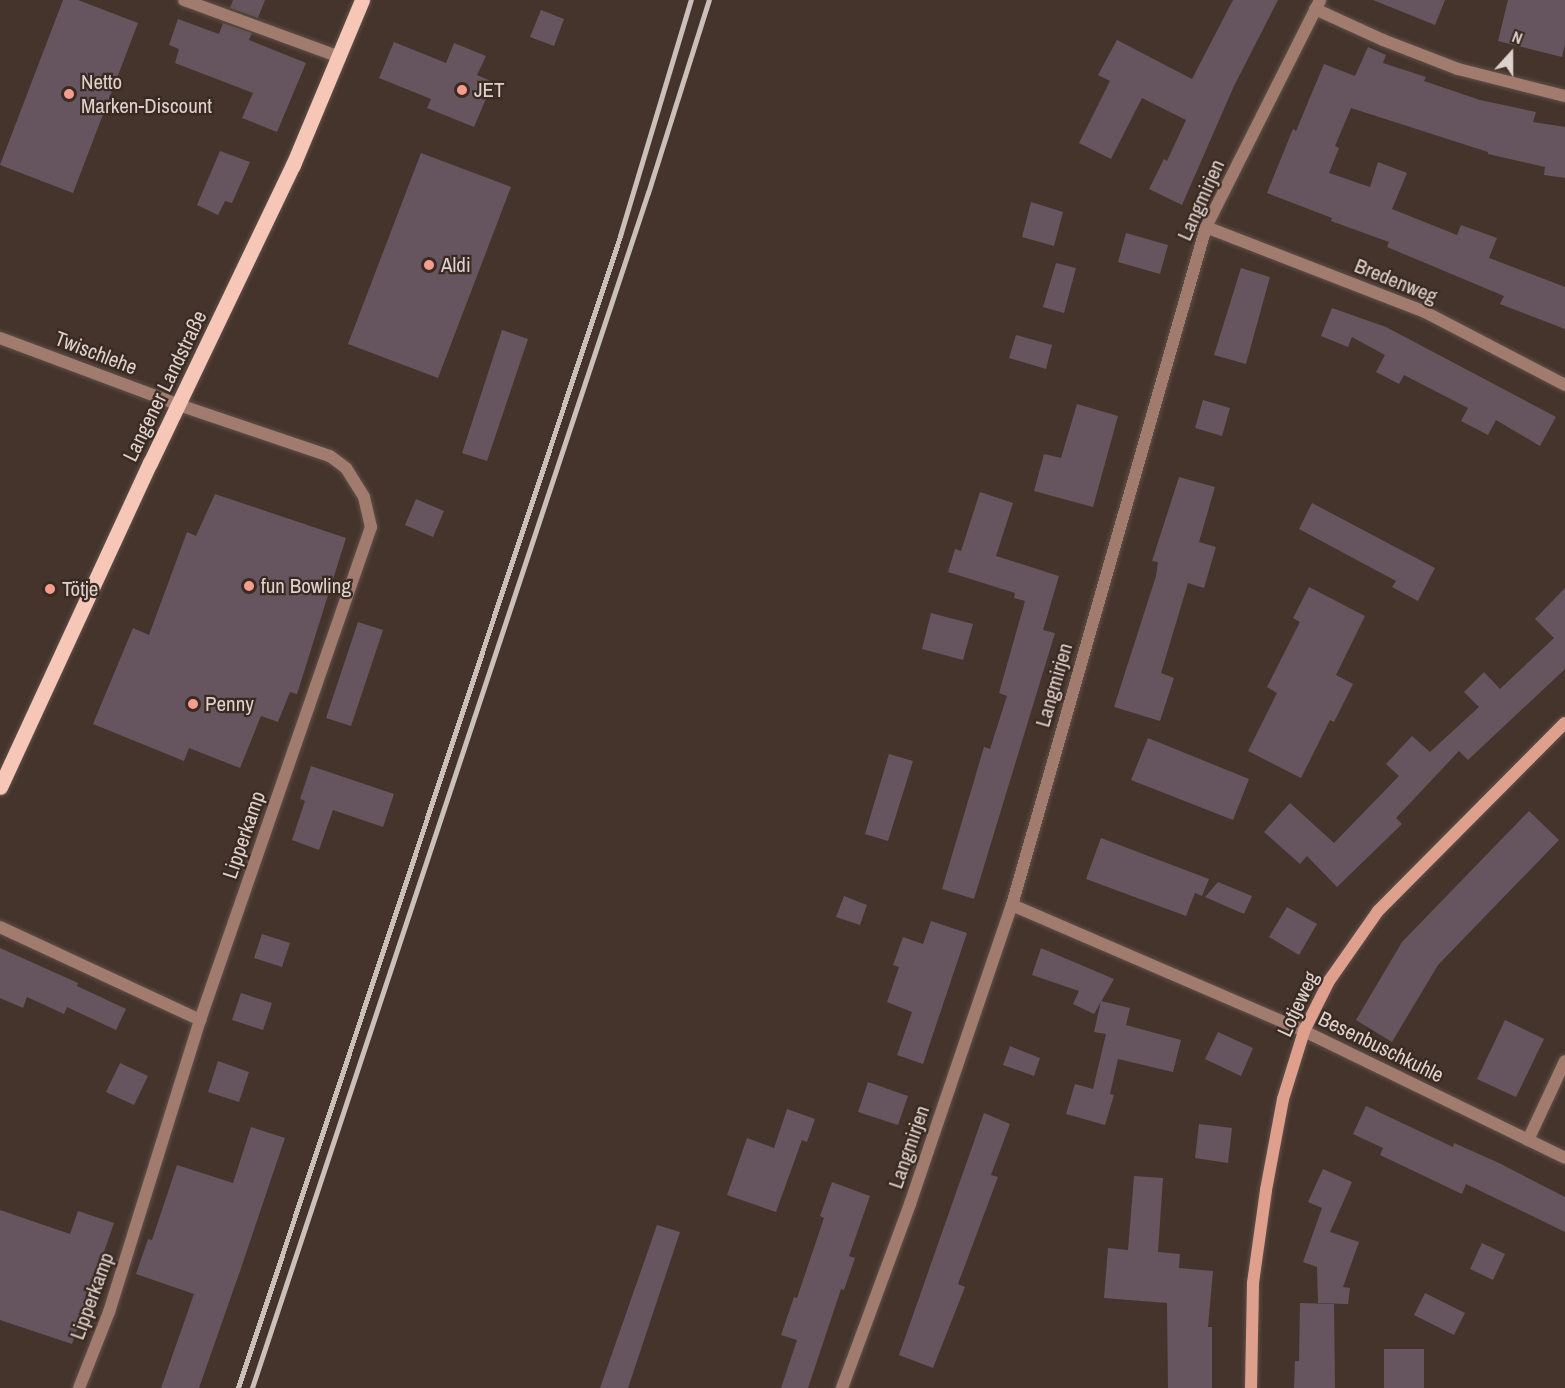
<!DOCTYPE html>
<meta charset="utf-8">
<style>
body{margin:0}
#map{position:relative;width:1565px;height:1388px;overflow:hidden;background:#44342c;font-family:"Archivo Narrow",sans-serif}
div>[style]{position:absolute}
.building>*{inset:0;background:#66555f}
.roads{filter:drop-shadow(0 0 2px #605049) drop-shadow(0 0 2px #605049)}
.lane>*{height:12px;margin:-6px;padding:0 6px;transform-origin:6px;border-radius:6px;background:#a27b6f}
.street>*{height:12px;margin:-6px;padding:0 6px;transform-origin:6px;border-radius:6px;background:#a27b6f}
.secondary>*{height:12px;margin:-6px;padding:0 6px;transform-origin:6px;border-radius:6px;background:#dea08d}
.primary>*{height:15px;margin:-7.5px;padding:0 7.5px;transform-origin:7.5px;border-radius:7.5px;background:#f6c6b7}
.rail>*{height:4.5px;margin:-2.25px;padding:0 2.25px;transform-origin:2.25px;border-radius:2.25px;background:#cbbfba}
.dots>*{width:16px;height:16px;translate:-50% -50%;box-sizing:border-box;border:3px solid #3a2a22;border-radius:50%}
span{translate:-50% -50%;white-space:nowrap;text-align:center;line-height:1.15;-webkit-text-stroke:4.5px #3a2a22;paint-order:stroke}
.poi-label{font-size:21px;color:#ddd2cd}
.left{translate:0 -50%;text-align:left}
.street-label{font-size:21px;color:#ddd2cd}
.north{position:absolute;left:1481px;top:24px;width:60px;height:60px;-webkit-text-stroke:4px #3a2a22;paint-order:stroke;rotate:21deg;font-size:16px;font-weight:700;line-height:24px;text-align:center;color:#ddd2cd}
.north::after{content:'';display:block;margin:auto;width:21px;height:27px;background:#ddd2cd;clip-path:polygon(50% 0,100% 100%,50% 72%,0 100%)}
</style>
<div id="map">
<div class="building">
<i style="clip-path:polygon(63px 0,78px 0,138px 23px,73px 193px,0 165px)"></i>
<i style="clip-path:polygon(233px 0,265px 0,258px 18px,230px 8px)"></i>
<i style="clip-path:polygon(1233px 0,1278px 0,1234px 86px,1182px 205px,1149px 189px,1164px 159px,1167px 161px,1186px 120px,1142px 98px,1111px 159px,1079px 143px,1110px 81px,1098px 75px,1117px 40px,1192px 79px)"></i>
<i style="clip-path:polygon(1373px 0,1445px 0,1435px 25px)"></i>
<i style="clip-path:polygon(1508px 0,1565px 0,1565px 44px,1562px 57px,1498px 41px)"></i>
<i style="clip-path:polygon(541px 10px,564px 19px,554px 46px,530px 37px)"></i>
<i style="clip-path:polygon(178px 19px,219px 34px,223px 23px,252px 33px,249px 40px,306px 63px,277px 132px,242px 118px,253px 93px,175px 63px,179px 49px,169px 45px)"></i>
<i style="clip-path:polygon(394px 42px,446px 63px,454px 43px,486px 56px,477px 75px,493px 82px,474px 127px,427px 108px,431px 99px,379px 78px)"></i>
<i style="clip-path:polygon(1368px 47px,1386px 55px,1383px 63px,1426px 77px,1424px 81px,1480px 100px,1536px 112px,1533px 122px,1565px 127px,1565px 178px,1544px 175px,1545px 167px,1488px 154px,1488px 152px,1351px 108px,1335px 146px,1339px 148px,1329px 173px,1370px 187px,1378px 162px,1407px 173px,1392px 209px,1457px 235px,1461px 225px,1497px 238px,1489px 258px,1565px 287px,1565px 329px,1500px 304px,1504px 296px,1387px 247px,1389px 242px,1331px 221px,1332px 218px,1267px 193px,1293px 129px,1296px 131px,1324px 64px,1355px 76px)"></i>
<i style="clip-path:polygon(220px 151px,250px 162px,232px 203px,225px 201px,218px 215px,197px 205px)"></i>
<i style="clip-path:polygon(421px 153px,511px 187px,438px 378px,348px 344px)"></i>
<i style="clip-path:polygon(1031px 202px,1063px 212px,1054px 246px,1022px 237px)"></i>
<i style="clip-path:polygon(1126px 233px,1168px 245px,1160px 274px,1118px 262px)"></i>
<i style="clip-path:polygon(1056px 263px,1076px 268px,1064px 313px,1043px 307px)"></i>
<i style="clip-path:polygon(1241px 268px,1270px 277px,1246px 364px,1214px 355px)"></i>
<i style="clip-path:polygon(1332px 308px,1386px 327px,1556px 417px,1540px 446px,1496px 420px,1488px 435px,1461px 421px,1468px 408px,1404px 375px,1399px 384px,1376px 372px,1385px 355px,1352px 337px,1348px 347px,1321px 336px)"></i>
<i style="clip-path:polygon(502px 330px,528px 339px,487px 461px,462px 453px)"></i>
<i style="clip-path:polygon(1016px 335px,1052px 345px,1046px 369px,1009px 358px)"></i>
<i style="clip-path:polygon(1203px 400px,1230px 408px,1222px 436px,1195px 428px)"></i>
<i style="clip-path:polygon(1077px 404px,1118px 416px,1093px 507px,1034px 491px,1044px 454px,1061px 458px)"></i>
<i style="clip-path:polygon(1179px 477px,1215px 487px,1199px 542px,1216px 547px,1204px 588px,1188px 583px,1161px 673px,1174px 678px,1160px 721px,1114px 707px,1156px 576px,1158px 562px,1152px 561px)"></i>
<i style="clip-path:polygon(980px 492px,1013px 503px,996px 556px,1059px 576px,1043px 630px,1055px 633px,974px 899px,942px 889px,984px 747px,990px 749px,1007px 696px,999px 693px,1025px 601px,1014px 598px,1015px 593px,948px 572px,955px 549px,961px 551px)"></i>
<i style="clip-path:polygon(215px 494px,346px 538px,297px 694px,290px 692px,278px 722px,261px 716px,240px 768px,189px 748px,184px 761px,93px 724px,133px 628px,149px 635px,187px 532px,196px 536px)"></i>
<i style="clip-path:polygon(416px 499px,444px 511px,433px 537px,405px 525px)"></i>
<i style="clip-path:polygon(1312px 503px,1435px 568px,1418px 601px,1392px 587px,1396px 581px,1299px 529px)"></i>
<i style="clip-path:polygon(1309px 587px,1365px 616px,1336px 675px,1353px 684px,1334px 722px,1330px 720px,1301px 778px,1248px 751px,1277px 693px,1267px 687px,1300px 622px,1293px 618px)"></i>
<i style="clip-path:polygon(1565px 588px,1565px 669px,1468px 760px,1459px 751px,1396px 818px,1402px 824px,1337px 887px,1307px 856px,1300px 864px,1264px 832px,1290px 803px,1334px 843px,1399px 776px,1386px 764px,1412px 736px,1430px 752px,1479px 707px,1464px 692px,1484px 672px,1500px 689px,1554px 638px,1535px 619px)"></i>
<i style="clip-path:polygon(931px 613px,973px 624px,963px 660px,922px 649px)"></i>
<i style="clip-path:polygon(358px 622px,383px 630px,351px 726px,326px 718px)"></i>
<i style="clip-path:polygon(1148px 738px,1249px 779px,1233px 820px,1131px 780px)"></i>
<i style="clip-path:polygon(889px 754px,913px 761px,888px 841px,865px 834px)"></i>
<i style="clip-path:polygon(311px 766px,394px 794px,383px 827px,333px 810px,319px 850px,292px 840px,305px 801px,300px 799px)"></i>
<i style="clip-path:polygon(1529px 811px,1559px 840px,1438px 965px,1392px 1042px,1356px 1020px,1402px 942px)"></i>
<i style="clip-path:polygon(1101px 838px,1209px 879px,1202px 896px,1195px 893px,1186px 916px,1086px 879px)"></i>
<i style="clip-path:polygon(1218px 882px,1252px 896px,1244px 914px,1205px 897px)"></i>
<i style="clip-path:polygon(844px 896px,867px 905px,860px 925px,836px 917px)"></i>
<i style="clip-path:polygon(1287px 907px,1317px 924px,1299px 955px,1269px 937px)"></i>
<i style="clip-path:polygon(931px 921px,967px 933px,923px 1064px,897px 1055px,912px 1012px,887px 1002px,899px 967px,893px 965px,903px 937px,923px 944px)"></i>
<i style="clip-path:polygon(262px 934px,290px 943px,282px 967px,254px 958px)"></i>
<i style="clip-path:polygon(0 948px,78px 983px,77px 986px,126px 1009px,116px 1030px,67px 1007px,64px 1014px,27px 997px,23px 1008px,0 998px)"></i>
<i style="clip-path:polygon(1041px 948px,1114px 979px,1094px 1014px,1073px 1004px,1079px 991px,1032px 975px)"></i>
<i style="clip-path:polygon(241px 993px,272px 1003px,263px 1030px,232px 1020px)"></i>
<i style="clip-path:polygon(1101px 1001px,1130px 1008px,1126px 1025px,1181px 1040px,1173px 1072px,1118px 1059px,1110px 1094px,1114px 1095px,1105px 1125px,1066px 1114px,1075px 1084px,1093px 1089px,1106px 1034px,1094px 1032px)"></i>
<i style="clip-path:polygon(1505px 1020px,1544px 1039px,1516px 1097px,1477px 1079px)"></i>
<i style="clip-path:polygon(1218px 1032px,1253px 1048px,1241px 1076px,1205px 1059px)"></i>
<i style="clip-path:polygon(1010px 1046px,1040px 1058px,1034px 1076px,1003px 1065px)"></i>
<i style="clip-path:polygon(218px 1061px,249px 1072px,239px 1102px,208px 1092px)"></i>
<i style="clip-path:polygon(120px 1063px,148px 1076px,134px 1105px,106px 1092px)"></i>
<i style="clip-path:polygon(868px 1082px,908px 1096px,898px 1125px,858px 1112px)"></i>
<i style="clip-path:polygon(1366px 1106px,1453px 1147px,1454px 1143px,1499px 1163px,1565px 1197px,1565px 1232px,1466px 1184px,1462px 1194px,1380px 1155px,1383px 1148px,1353px 1134px)"></i>
<i style="clip-path:polygon(787px 1109px,815px 1119px,807px 1142px,802px 1140px,776px 1212px,727px 1195px,747px 1138px,774px 1148px)"></i>
<i style="clip-path:polygon(984px 1113px,1010px 1124px,991px 1175px,998px 1177px,958px 1284px,965px 1287px,933px 1368px,899px 1355px)"></i>
<i style="clip-path:polygon(1199px 1124px,1232px 1128px,1228px 1163px,1195px 1158px)"></i>
<i style="clip-path:polygon(251px 1127px,285px 1138px,240px 1271px,199px 1388px,161px 1388px,194px 1294px,136px 1274px,148px 1239px,152px 1240px,177px 1165px,233px 1183px)"></i>
<i style="clip-path:polygon(1323px 1169px,1352px 1182px,1330px 1232px,1359px 1242px,1343px 1287px,1350px 1288px,1348px 1304px,1318px 1303px,1317px 1267px,1303px 1262px,1322px 1208px,1308px 1202px)"></i>
<i style="clip-path:polygon(1134px 1176px,1163px 1178px,1158px 1252px,1180px 1254px,1179px 1268px,1213px 1271px,1208px 1327px,1212px 1327px,1212px 1388px,1168px 1388px,1167px 1303px,1104px 1298px,1108px 1248px,1128px 1250px)"></i>
<i style="clip-path:polygon(832px 1182px,870px 1196px,849px 1256px,855px 1258px,844px 1290px,841px 1289px,808px 1388px,781px 1388px,797px 1340px,781px 1335px,794px 1297px,797px 1298px,824px 1218px,820px 1216px)"></i>
<i style="clip-path:polygon(0 1210px,70px 1234px,78px 1211px,114px 1223px,72px 1344px,0 1320px)"></i>
<i style="clip-path:polygon(657px 1225px,680px 1232px,628px 1388px,600px 1388px)"></i>
<i style="clip-path:polygon(1482px 1243px,1505px 1254px,1493px 1280px,1470px 1269px)"></i>
<i style="clip-path:polygon(1425px 1293px,1465px 1313px,1454px 1335px,1414px 1315px)"></i>
<i style="clip-path:polygon(1300px 1303px,1334px 1304px,1335px 1388px,1294px 1388px,1295px 1361px,1299px 1361px)"></i>
<i style="clip-path:polygon(1384px 1349px,1424px 1349px,1424px 1388px,1384px 1388px)"></i>
</div>
<div class="roads">
<div class="lane">
<i style="left:184px;top:0;width:166px;rotate:20.1deg"></i>
<i style="left:1315px;top:9px;width:75px;rotate:24.5deg"></i>
<i style="left:1383px;top:40px;width:80px;rotate:21.1deg"></i>
<i style="left:1458px;top:69px;width:110px;rotate:14.2deg"></i>
<i style="left:1528px;top:1140px;width:87px;rotate:-64.9deg"></i>
</div>
<div class="street">
<i style="left:1206px;top:227px;width:235px;rotate:21.2deg"></i>
<i style="left:1425px;top:312px;width:158px;rotate:27.5deg"></i>
<i style="left:0;top:338px;width:191px;rotate:20.5deg"></i>
<i style="left:179px;top:405px;width:159px;rotate:18.7deg"></i>
<i style="left:330px;top:456px;width:20px;rotate:37deg"></i>
<i style="left:346px;top:468px;width:34px;rotate:58deg"></i>
<i style="left:364px;top:497px;width:31px;rotate:77deg"></i>
<i style="left:371px;top:527px;width:522px;rotate:109.13deg"></i>
<i style="left:200px;top:1020px;width:306px;rotate:107.3deg"></i>
<i style="left:109px;top:1312px;width:82px;rotate:111.5deg"></i>
<i style="left:1012px;top:905px;width:318px;rotate:23.3deg"></i>
<i style="left:1304px;top:1031px;width:290px;rotate:25.9deg"></i>
<i style="left:0;top:927px;width:221px;rotate:24.9deg"></i>
<i style="left:842px;top:1388px;width:196px;rotate:-69.7deg"></i>
<i style="left:910px;top:1204px;width:316px;rotate:-71.2deg"></i>
<i style="left:1012px;top:905px;width:705px;rotate:-74.03deg"></i>
<i style="left:1206px;top:227px;width:254px;rotate:-63.3deg"></i>
</div>
<div class="secondary">
<i style="left:1251px;top:1388px;width:105px;rotate:-88.9deg"></i>
<i style="left:1253px;top:1283px;width:94px;rotate:-82deg"></i>
<i style="left:1266px;top:1190px;width:93px;rotate:-79.4deg"></i>
<i style="left:1283px;top:1099px;width:71px;rotate:-72.8deg"></i>
<i style="left:1304px;top:1031px;width:56px;rotate:-63.4deg"></i>
<i style="left:1329px;top:981px;width:85px;rotate:-55deg"></i>
<i style="left:1378px;top:911px;width:265px;rotate:-45.2deg"></i>
</div>
<div class="primary">
<i style="left:0;top:787px;width:357px;rotate:-65.2deg"></i>
<i style="left:150px;top:463px;width:331px;rotate:-64.4deg"></i>
<i style="left:293px;top:165px;width:179px;rotate:-67.3deg"></i>
</div>
</div>
<div class="rail">
<i style="left:238px;top:1388px;width:1214px;rotate:-71.65deg"></i>
<i style="left:620px;top:236px;width:246px;rotate:-73.3deg"></i>
<i style="left:252px;top:1388px;width:1259px;rotate:-71.67deg"></i>
<i style="left:648px;top:193px;width:202px;rotate:-72.5deg"></i>
</div>
<div class="dots">
<i style="left:462px;top:90px;background:#f59d8f"></i>
<i style="left:69px;top:94px;background:#f59d8f"></i>
<i style="left:429px;top:265px;background:#f59d8f"></i>
<i style="left:249px;top:586px;background:#f59d8f"></i>
<i style="left:50px;top:589px;background:#f59d8f"></i>
<i style="left:193px;top:704px;background:#f59d8f"></i>
</div>
<div class="poi-label">
<span class="left" style="left:81px;top:94px">Netto<br>Marken-Discount</span>
<span class="left" style="left:474px;top:90px">JET</span>
<span class="left" style="left:441px;top:265px">Aldi</span>
<span class="left" style="left:261px;top:586px">fun Bowling</span>
<span class="left" style="left:62px;top:589px">Tötje</span>
<span class="left" style="left:205px;top:704px">Penny</span>
</div>
<div class="street-label">
<span style="left:1201px;top:200px;rotate:-66deg">Langmirjen</span>
<span style="left:1396px;top:281px;rotate:22deg">Bredenweg</span>
<span style="left:96px;top:353px;rotate:21deg">Twischlehe</span>
<span style="left:165px;top:386px;rotate:-64deg">Langener Landstraße</span>
<span style="left:1054px;top:685px;rotate:-74deg">Langmirjen</span>
<span style="left:244px;top:835px;rotate:-71deg">Lipperkamp</span>
<span style="left:1298px;top:1004px;rotate:-65deg">Lotjeweg</span>
<span style="left:1381px;top:1047px;rotate:26deg">Besenbuschkuhle</span>
<span style="left:909px;top:1147px;rotate:-71deg">Langmirjen</span>
<span style="left:92px;top:1296px;rotate:-70deg">Lipperkamp</span>
</div>
<div class="north">N</div>
</div>
